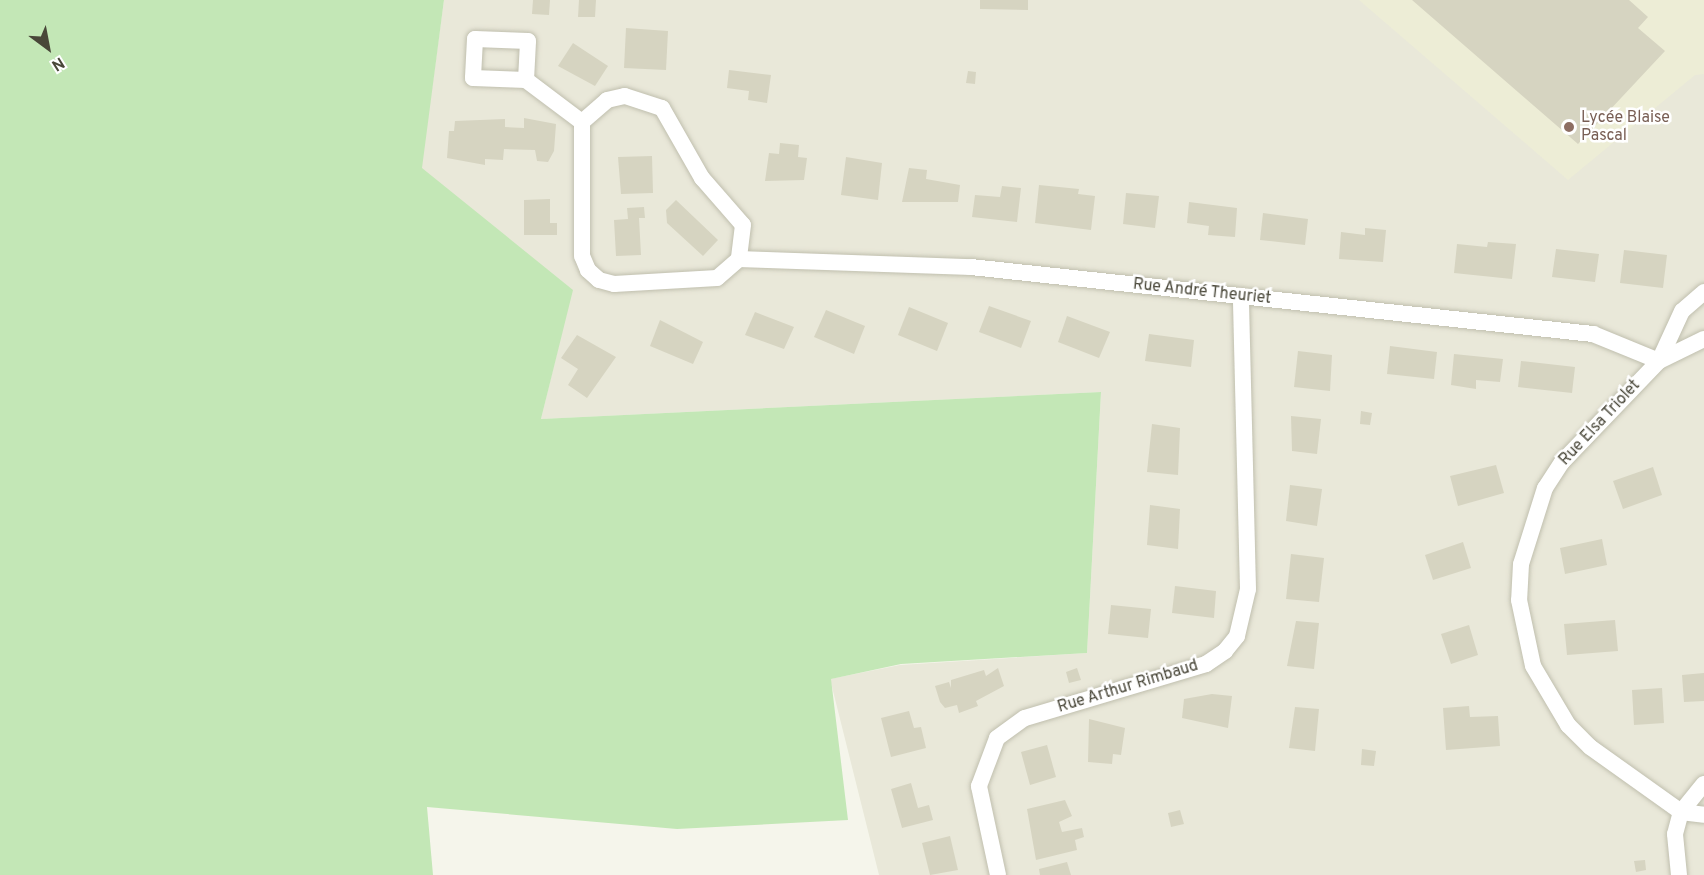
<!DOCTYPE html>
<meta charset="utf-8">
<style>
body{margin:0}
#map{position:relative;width:1704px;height:875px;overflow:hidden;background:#f5f5eb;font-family:Overpass,sans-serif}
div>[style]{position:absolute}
.residential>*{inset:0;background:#e9e8d9}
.education>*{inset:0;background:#ededd6}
.green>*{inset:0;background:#c3e7b6}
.building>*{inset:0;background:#d6d4c1}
.roads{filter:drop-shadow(0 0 2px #c0bfae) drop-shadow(0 0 2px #c0bfae)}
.minor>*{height:16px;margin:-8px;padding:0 8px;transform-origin:8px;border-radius:8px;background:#fff}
.dots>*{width:16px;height:16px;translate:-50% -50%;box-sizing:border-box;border:3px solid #fff;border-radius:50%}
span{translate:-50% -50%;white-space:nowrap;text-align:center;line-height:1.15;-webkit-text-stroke:5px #fff;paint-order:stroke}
.education-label{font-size:16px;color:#785e54}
.left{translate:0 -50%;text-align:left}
.street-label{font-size:16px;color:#494739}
.north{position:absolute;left:18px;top:18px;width:60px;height:60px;-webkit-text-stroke:4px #fff;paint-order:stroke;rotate:148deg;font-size:16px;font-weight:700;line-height:24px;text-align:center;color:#494739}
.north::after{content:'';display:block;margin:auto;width:21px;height:27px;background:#494739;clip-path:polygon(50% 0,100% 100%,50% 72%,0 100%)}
</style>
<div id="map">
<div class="residential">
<i style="clip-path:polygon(444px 0,1704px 0,1704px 875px,879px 875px,830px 679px,900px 665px,1087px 653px,1101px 392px,541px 419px,572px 290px,421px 168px)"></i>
</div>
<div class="education">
<i style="clip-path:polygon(1359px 0,1704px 0,1704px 74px,1695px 75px,1568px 180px)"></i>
</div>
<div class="green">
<i style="clip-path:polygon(0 0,444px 0,422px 168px,573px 290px,541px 419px,1101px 392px,1087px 653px,901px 664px,831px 679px,848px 820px,677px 829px,427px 807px,433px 875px,0 875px)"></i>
</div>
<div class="building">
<i style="clip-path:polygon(533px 0,550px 0,549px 15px,532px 14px)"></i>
<i style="clip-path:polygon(579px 0,596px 0,595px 17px,578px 17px)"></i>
<i style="clip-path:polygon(980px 0,1028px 0,1028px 10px,980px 9px)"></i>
<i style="clip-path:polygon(1412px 0,1629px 0,1648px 17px,1638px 28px,1665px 51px,1578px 144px)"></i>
<i style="clip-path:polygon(626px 28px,668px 31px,666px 70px,624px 68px)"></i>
<i style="clip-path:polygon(573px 43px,608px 66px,595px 86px,558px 66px)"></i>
<i style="clip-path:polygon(729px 70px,771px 75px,767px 103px,748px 100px,749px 91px,727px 88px)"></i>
<i style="clip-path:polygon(968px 71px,976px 72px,975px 84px,966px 83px)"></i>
<i style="clip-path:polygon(524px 118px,556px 124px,554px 151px,548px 162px,537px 161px,535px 150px,504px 149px,503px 160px,485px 159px,485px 165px,447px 158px,449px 131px,454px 131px,455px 121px,505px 119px,505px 127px,524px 128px)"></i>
<i style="clip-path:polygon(780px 143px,799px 145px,798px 157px,807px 158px,804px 180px,765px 181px,769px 153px,779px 154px)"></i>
<i style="clip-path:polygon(652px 156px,653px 193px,621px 194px,618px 157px)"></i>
<i style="clip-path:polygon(846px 157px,882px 163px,878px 200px,841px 195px)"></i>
<i style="clip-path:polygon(909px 168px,927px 170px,926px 179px,960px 185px,958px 202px,902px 202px)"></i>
<i style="clip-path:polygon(1039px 185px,1079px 189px,1078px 194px,1095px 196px,1091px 230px,1035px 223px)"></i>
<i style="clip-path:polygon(1002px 186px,1021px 188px,1017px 222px,972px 217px,975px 195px,1000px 197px)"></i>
<i style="clip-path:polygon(1126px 193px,1159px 196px,1155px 228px,1123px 224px)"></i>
<i style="clip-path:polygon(550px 199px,550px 223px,557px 223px,557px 235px,524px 235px,524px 200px)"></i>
<i style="clip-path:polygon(676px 200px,718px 240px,703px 256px,667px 223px,666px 210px)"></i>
<i style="clip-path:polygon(1189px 202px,1237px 208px,1235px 237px,1208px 235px,1209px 226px,1187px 223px)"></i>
<i style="clip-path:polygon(644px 207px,645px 218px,639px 218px,641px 255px,616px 256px,614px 220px,628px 219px,627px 208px)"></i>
<i style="clip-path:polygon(1263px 213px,1308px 219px,1305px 245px,1260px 240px)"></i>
<i style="clip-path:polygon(1365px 228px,1386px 230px,1383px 262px,1339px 259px,1341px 232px,1365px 235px)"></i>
<i style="clip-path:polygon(1488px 242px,1516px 244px,1512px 279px,1454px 273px,1457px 244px,1487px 247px)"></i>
<i style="clip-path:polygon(1556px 249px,1599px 254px,1595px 282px,1552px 277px)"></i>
<i style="clip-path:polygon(1624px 250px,1667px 255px,1663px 288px,1620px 283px)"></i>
<i style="clip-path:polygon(989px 306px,1031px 321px,1021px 348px,979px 332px)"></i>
<i style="clip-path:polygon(909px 307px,948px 323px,937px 351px,898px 335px)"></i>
<i style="clip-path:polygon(826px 310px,865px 326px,854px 354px,814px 337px)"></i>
<i style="clip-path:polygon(755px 312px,794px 327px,784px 349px,745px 335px)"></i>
<i style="clip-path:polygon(1067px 316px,1110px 332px,1099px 358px,1058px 342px)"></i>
<i style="clip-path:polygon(660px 320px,703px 342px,693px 364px,650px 346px)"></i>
<i style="clip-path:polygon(1149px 334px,1194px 340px,1191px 367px,1145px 361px)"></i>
<i style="clip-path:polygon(577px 335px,616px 357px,587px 398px,568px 385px,578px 369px,561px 358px)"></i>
<i style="clip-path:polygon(1390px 346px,1437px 352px,1434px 379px,1387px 374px)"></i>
<i style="clip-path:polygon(1298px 351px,1332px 355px,1330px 391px,1294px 387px)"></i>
<i style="clip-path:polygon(1454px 354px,1503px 359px,1500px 382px,1476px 380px,1476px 389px,1451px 385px)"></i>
<i style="clip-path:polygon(1521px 361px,1575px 367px,1572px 393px,1518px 387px)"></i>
<i style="clip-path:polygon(1361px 411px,1372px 413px,1370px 425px,1360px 424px)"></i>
<i style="clip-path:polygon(1291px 416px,1321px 419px,1317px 454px,1292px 451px)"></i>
<i style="clip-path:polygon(1152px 424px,1180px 428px,1178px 475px,1147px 472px)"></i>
<i style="clip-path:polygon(1496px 465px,1504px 493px,1458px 506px,1450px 476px)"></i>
<i style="clip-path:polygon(1653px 467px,1662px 495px,1623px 509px,1613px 481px)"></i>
<i style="clip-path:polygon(1290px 485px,1322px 489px,1317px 526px,1286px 521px)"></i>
<i style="clip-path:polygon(1150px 505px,1180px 509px,1178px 549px,1147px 545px)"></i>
<i style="clip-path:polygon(1602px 539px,1607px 565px,1565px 574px,1560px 548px)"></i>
<i style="clip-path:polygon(1463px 542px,1471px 568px,1433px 580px,1425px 555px)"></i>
<i style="clip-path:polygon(1291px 554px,1324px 558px,1319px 602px,1286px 599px)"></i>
<i style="clip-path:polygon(1175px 586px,1216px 591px,1214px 618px,1172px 613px)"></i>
<i style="clip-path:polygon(1111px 605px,1151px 609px,1148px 638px,1108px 634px)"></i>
<i style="clip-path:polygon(1615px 620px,1618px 651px,1567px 655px,1564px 624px)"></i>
<i style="clip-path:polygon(1296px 621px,1319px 623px,1314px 669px,1287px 666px)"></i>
<i style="clip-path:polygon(1469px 625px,1478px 655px,1451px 664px,1441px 634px)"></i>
<i style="clip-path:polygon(998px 668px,1004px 686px,976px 701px,978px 706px,959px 713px,957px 705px,945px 708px,940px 702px,935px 686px,949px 682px,951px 688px,951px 680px,984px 670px,986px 676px)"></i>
<i style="clip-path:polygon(1077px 668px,1081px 680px,1069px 683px,1066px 672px)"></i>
<i style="clip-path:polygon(1704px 673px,1704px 701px,1684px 702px,1682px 675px)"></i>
<i style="clip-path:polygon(1662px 688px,1664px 723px,1634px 725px,1632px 690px)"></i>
<i style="clip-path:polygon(1212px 694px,1232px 696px,1228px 728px,1182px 718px,1184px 699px)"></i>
<i style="clip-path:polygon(1469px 706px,1470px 717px,1498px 716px,1500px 746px,1446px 750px,1443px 708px)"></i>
<i style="clip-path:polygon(1295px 707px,1319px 709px,1315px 751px,1289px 748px)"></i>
<i style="clip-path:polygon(909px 711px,914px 728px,921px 727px,926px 748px,891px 757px,881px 718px)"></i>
<i style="clip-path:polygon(1089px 719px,1125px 728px,1121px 755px,1113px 754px,1112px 764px,1088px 762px)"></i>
<i style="clip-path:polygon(1047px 745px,1056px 777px,1030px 785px,1021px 752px)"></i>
<i style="clip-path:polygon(1362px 749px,1376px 751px,1374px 766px,1361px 765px)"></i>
<i style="clip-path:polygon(911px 783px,918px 808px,929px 805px,933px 820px,902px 828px,891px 789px)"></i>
<i style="clip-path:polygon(1065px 800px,1072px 816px,1059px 822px,1062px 832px,1082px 828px,1084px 837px,1075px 840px,1077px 850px,1036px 860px,1027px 809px)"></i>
<i style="clip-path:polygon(1180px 810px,1184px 824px,1171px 827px,1168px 813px)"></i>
<i style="clip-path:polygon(950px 836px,958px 870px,930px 875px,922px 843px)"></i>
<i style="clip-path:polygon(1645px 860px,1646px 870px,1636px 872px,1634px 861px)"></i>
<i style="clip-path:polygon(1067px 862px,1071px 875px,1040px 875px,1039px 869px)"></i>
</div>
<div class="roads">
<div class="minor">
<i style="left:526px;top:80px;width:39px;rotate:-87deg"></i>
<i style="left:528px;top:41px;width:53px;rotate:-177.8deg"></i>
<i style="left:475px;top:39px;width:39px;rotate:93deg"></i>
<i style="left:473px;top:78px;width:53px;rotate:2.2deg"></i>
<i style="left:526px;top:80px;width:70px;rotate:36.9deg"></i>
<i style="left:625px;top:96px;width:39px;rotate:18deg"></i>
<i style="left:662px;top:108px;width:81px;rotate:60.3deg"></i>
<i style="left:702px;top:178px;width:62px;rotate:48.9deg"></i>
<i style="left:743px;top:225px;width:34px;rotate:97deg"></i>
<i style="left:739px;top:259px;width:29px;rotate:139deg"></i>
<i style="left:717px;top:278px;width:103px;rotate:176.7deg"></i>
<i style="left:614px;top:284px;width:16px;rotate:-165deg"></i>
<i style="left:599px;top:280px;width:15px;rotate:-138deg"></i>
<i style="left:588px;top:270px;width:15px;rotate:-113deg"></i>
<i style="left:582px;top:256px;width:134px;rotate:-90deg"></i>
<i style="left:582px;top:122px;width:33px;rotate:-41deg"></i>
<i style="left:607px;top:100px;width:18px;rotate:-13deg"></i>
<i style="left:739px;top:259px;width:232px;rotate:2deg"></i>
<i style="left:971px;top:267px;width:626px;rotate:6.15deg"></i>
<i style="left:1593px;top:334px;width:71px;rotate:22.2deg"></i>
<i style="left:1704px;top:292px;width:29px;rotate:139deg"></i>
<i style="left:1682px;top:311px;width:55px;rotate:114.7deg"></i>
<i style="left:1659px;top:361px;width:140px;rotate:133.8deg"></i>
<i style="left:1562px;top:462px;width:31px;rotate:123deg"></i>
<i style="left:1545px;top:488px;width:80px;rotate:107.5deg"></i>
<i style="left:1521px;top:564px;width:36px;rotate:93deg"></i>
<i style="left:1519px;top:600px;width:67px;rotate:78deg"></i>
<i style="left:1533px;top:666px;width:69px;rotate:59.3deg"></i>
<i style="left:1568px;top:725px;width:31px;rotate:45deg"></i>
<i style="left:1590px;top:747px;width:112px;rotate:35.5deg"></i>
<i style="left:1681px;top:812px;width:23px;rotate:7deg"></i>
<i style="left:1659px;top:361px;width:50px;rotate:-26.1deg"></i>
<i style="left:998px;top:875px;width:91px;rotate:-102.1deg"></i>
<i style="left:979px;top:786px;width:51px;rotate:-69.4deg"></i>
<i style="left:997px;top:738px;width:34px;rotate:-36deg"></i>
<i style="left:1025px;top:718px;width:189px;rotate:-16.6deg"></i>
<i style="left:1206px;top:664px;width:23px;rotate:-34deg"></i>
<i style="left:1225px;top:651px;width:19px;rotate:-51deg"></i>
<i style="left:1237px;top:636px;width:48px;rotate:-76.8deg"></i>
<i style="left:1248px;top:589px;width:292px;rotate:-91.4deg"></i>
<i style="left:1679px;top:875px;width:41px;rotate:-95.6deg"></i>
<i style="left:1675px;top:834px;width:23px;rotate:-75deg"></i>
<i style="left:1681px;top:812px;width:36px;rotate:-51deg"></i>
</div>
</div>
<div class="dots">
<i style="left:1569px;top:127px;background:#8d6e63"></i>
</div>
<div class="education-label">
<span class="left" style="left:1581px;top:127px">Lycée Blaise<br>Pascal</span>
</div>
<div class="street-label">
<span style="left:1202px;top:292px;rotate:6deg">Rue André Theuriet</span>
<span style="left:1600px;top:423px;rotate:-47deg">Rue Elsa Triolet</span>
<span style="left:1128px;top:687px;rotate:-17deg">Rue Arthur Rimbaud</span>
</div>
<div class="north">N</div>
</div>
